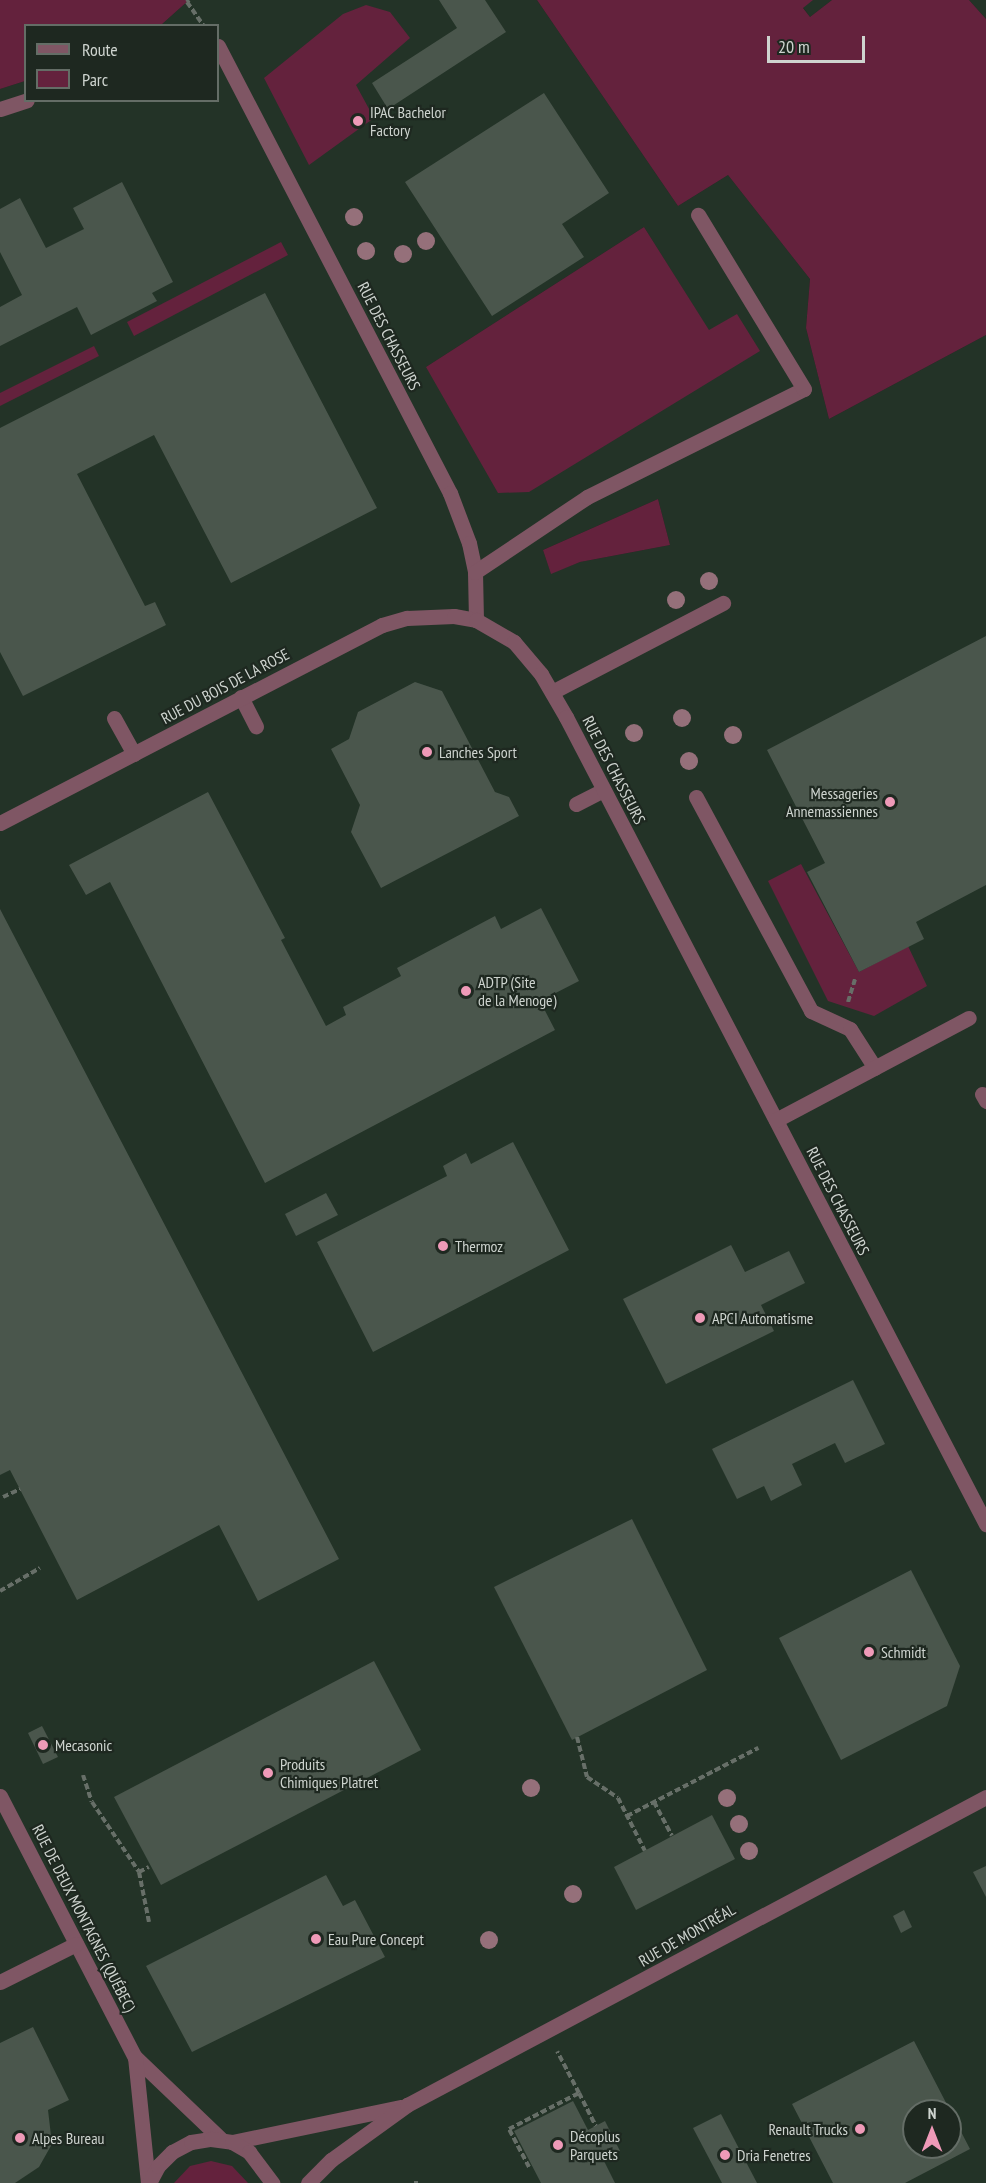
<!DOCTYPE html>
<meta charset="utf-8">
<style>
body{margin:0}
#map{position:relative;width:986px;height:2183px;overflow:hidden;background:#1e2820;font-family:"PT Sans Narrow",sans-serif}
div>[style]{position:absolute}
.built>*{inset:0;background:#233327}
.green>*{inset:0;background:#64223d}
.building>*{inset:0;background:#4a564c}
.path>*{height:4px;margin-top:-2px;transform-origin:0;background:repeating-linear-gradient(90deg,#676f68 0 6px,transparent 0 9px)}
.minor>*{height:15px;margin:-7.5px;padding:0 7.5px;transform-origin:7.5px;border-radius:7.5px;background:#7f5664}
.trees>*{width:18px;height:18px;margin:-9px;border-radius:50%;background:#95707a}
.dots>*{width:16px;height:16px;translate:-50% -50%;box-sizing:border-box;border:3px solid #1e2820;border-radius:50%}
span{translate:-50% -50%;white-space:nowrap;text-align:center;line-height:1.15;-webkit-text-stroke:4.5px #1e2820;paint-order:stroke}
.poi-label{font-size:16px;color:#ced4cf}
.left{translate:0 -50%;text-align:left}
.right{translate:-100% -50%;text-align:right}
.street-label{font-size:16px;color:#ced4cf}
.legend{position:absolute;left:24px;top:24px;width:195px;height:78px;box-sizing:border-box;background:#1e2820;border:2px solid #646d66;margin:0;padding:8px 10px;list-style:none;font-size:18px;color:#ced4cf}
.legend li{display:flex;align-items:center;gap:12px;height:30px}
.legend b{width:30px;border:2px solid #646d66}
.north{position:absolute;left:902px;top:2099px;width:60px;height:60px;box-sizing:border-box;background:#1e2820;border:2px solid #646d66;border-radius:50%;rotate:0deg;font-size:16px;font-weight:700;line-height:24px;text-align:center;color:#ced4cf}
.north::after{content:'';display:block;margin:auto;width:21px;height:27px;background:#ef9ab8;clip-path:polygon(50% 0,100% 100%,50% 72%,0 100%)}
.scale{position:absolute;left:767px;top:36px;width:98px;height:27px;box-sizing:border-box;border:3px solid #ced4cf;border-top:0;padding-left:8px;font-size:18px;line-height:21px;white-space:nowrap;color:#ced4cf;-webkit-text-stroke:4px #1e2820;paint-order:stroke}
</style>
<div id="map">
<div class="built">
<i style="clip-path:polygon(evenodd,189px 0,537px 0,678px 206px,728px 175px,810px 279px,806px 328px,829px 419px,986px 335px,986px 2183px,0 2183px,0 89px,25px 81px,26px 100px,218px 100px,218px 26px,161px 25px,189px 0,644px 227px,709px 331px,426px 367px,644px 227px,189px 0,658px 499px,670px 545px,580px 562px,551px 573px,543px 550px,658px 499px,189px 0,914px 2111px,950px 2111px,950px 2147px,914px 2147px,914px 2111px)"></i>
<i style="clip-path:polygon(798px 0,832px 0,810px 17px)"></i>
<i style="clip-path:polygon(969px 0,986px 0,986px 19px)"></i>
</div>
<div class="green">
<i style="clip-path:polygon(0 0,189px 0,161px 25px,26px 26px,25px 81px,0 89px)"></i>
<i style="clip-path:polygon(537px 0,813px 0,803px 8px,810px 17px,832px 0,969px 0,986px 19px,986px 335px,829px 419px,806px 328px,810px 279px,728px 175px,678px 206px)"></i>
<i style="clip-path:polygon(366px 5px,390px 12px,410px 38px,356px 85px,374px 118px,309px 165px,264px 78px,343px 14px)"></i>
<i style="clip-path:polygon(644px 227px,709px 330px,737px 314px,760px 351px,529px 492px,498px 493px,426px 367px)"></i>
<i style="clip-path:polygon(281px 242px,288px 255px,134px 336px,127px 322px)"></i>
<i style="clip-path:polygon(94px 346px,99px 356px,0 406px,0 393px)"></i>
<i style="clip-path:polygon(658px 499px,670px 545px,580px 562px,551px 574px,543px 550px)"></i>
<i style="clip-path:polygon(801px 864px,859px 972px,908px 946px,927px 986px,874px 1016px,828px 1001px,768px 881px)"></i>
<i style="clip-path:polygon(211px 2161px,232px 2166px,248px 2183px,174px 2183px,190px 2166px)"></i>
</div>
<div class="building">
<i style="clip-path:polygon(439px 0,485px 0,506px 32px,388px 109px,372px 83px,457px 28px)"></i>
<i style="clip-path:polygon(544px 93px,609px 193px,562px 224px,584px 257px,492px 316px,405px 182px)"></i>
<i style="clip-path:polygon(122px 182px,173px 282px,152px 293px,157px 301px,91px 335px,77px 307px,0 346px,0 307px,22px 295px,0 252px,0 209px,20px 198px,46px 248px,84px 229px,73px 208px)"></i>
<i style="clip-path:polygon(265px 293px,377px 508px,231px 583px,154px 435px,77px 474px,145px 606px,155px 602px,166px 625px,23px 696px,0 652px,0 428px)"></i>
<i style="clip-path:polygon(986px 636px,986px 885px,916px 922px,924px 939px,859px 972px,807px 872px,825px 863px,767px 750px)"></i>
<i style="clip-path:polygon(415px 682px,442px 691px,495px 792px,509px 797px,519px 816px,381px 888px,351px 832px,360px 805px,331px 749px,349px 739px,358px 712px)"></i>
<i style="clip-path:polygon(208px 792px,285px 938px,281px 940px,326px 1026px,346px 1015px,343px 1007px,401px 976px,397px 968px,495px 916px,501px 929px,541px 908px,579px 981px,540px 1001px,555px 1030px,265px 1183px,110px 882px,86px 895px,69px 865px)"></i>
<i style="clip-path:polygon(0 909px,339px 1559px,258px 1601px,219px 1525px,77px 1600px,10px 1470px,0 1475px)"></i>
<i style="clip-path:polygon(513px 1142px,569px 1250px,373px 1352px,317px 1242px,447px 1176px,443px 1166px,466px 1153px,471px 1164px)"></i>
<i style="clip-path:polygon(326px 1193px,338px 1215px,296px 1236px,285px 1214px)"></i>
<i style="clip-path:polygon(731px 1245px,745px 1272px,789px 1251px,805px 1283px,761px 1305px,774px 1331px,666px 1384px,623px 1299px)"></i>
<i style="clip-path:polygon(853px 1380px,885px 1444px,845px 1463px,835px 1443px,792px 1464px,802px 1485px,771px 1501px,764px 1486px,737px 1499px,712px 1449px)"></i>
<i style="clip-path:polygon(632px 1519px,707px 1670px,572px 1740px,494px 1587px)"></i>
<i style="clip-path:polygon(911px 1570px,960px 1666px,947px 1706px,841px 1760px,779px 1638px)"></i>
<i style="clip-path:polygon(374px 1661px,421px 1750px,161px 1885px,114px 1797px)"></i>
<i style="clip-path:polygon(42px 1726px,58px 1757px,43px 1764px,28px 1733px)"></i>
<i style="clip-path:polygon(712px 1815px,735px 1859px,636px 1910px,614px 1867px)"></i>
<i style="clip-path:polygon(986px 1866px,986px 1897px,973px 1872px)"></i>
<i style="clip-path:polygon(326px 1875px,343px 1906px,355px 1900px,385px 1957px,192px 2052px,146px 1966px)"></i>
<i style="clip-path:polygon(904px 1910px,912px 1927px,901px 1933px,893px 1916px)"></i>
<i style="clip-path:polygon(33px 2027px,69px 2100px,48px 2110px,52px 2144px,39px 2167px,15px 2183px,0 2183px,0 2043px)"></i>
<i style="clip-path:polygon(evenodd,914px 2041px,970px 2149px,905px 2183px,833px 2183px,792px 2104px,914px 2041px,914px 2111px,950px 2111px,950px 2147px,914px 2147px,914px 2111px)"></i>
<i style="clip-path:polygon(573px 2101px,588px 2130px,605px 2121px,620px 2151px,603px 2159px,615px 2183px,541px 2183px,514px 2131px)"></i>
<i style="clip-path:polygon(721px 2114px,757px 2183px,722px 2183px,693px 2128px)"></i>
</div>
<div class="path">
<i style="left:189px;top:0;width:3px;rotate:135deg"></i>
<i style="left:187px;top:2px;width:29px;rotate:55deg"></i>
<i style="left:848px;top:1002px;width:24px;rotate:-73deg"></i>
<i style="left:3px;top:1497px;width:19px;rotate:-25deg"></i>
<i style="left:0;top:1591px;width:46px;rotate:-29.9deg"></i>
<i style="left:577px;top:1737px;width:41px;rotate:76deg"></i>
<i style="left:587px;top:1777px;width:37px;rotate:34deg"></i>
<i style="left:618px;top:1798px;width:59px;rotate:63deg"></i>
<i style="left:83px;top:1775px;width:28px;rotate:72deg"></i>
<i style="left:92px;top:1802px;width:84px;rotate:56.1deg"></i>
<i style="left:139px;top:1872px;width:51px;rotate:78.7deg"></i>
<i style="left:654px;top:1802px;width:38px;rotate:62deg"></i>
<i style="left:627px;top:1816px;width:148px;rotate:-27.4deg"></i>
<i style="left:139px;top:1872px;width:11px;rotate:-27deg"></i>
<i style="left:579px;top:2093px;width:37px;rotate:63deg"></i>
<i style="left:529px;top:2167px;width:43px;rotate:-117.8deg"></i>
<i style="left:509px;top:2129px;width:79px;rotate:-27.2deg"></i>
<i style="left:579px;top:2093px;width:47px;rotate:-117.6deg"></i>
<i style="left:416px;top:2181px;width:2px;rotate:90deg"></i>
</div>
<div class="minor">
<i style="left:218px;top:46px;width:504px;rotate:62.57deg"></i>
<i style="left:450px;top:493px;width:53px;rotate:69.2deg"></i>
<i style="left:469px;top:543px;width:30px;rotate:78deg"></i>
<i style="left:475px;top:572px;width:48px;rotate:88.8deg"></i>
<i style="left:0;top:109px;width:28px;rotate:-18deg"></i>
<i style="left:475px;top:572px;width:135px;rotate:-33.8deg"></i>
<i style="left:587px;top:497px;width:242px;rotate:-26.5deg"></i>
<i style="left:804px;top:389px;width:204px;rotate:-121.3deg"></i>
<i style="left:552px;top:692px;width:193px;rotate:-27.5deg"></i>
<i style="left:241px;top:697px;width:33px;rotate:63deg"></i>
<i style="left:114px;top:718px;width:41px;rotate:60.9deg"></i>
<i style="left:696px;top:797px;width:243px;rotate:61.7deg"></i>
<i style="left:811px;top:1011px;width:43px;rotate:24.8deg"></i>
<i style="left:850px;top:1029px;width:46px;rotate:57.3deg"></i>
<i style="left:576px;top:804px;width:31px;rotate:-27deg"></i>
<i style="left:0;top:823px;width:430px;rotate:-27.4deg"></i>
<i style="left:382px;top:625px;width:26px;rotate:-16deg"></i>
<i style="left:407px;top:618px;width:47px;rotate:-2.4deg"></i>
<i style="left:454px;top:616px;width:22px;rotate:10deg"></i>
<i style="left:476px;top:620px;width:44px;rotate:30.1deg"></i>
<i style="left:514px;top:642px;width:42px;rotate:49.8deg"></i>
<i style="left:541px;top:674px;width:50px;rotate:59.8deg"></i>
<i style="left:566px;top:717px;width:910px;rotate:62.51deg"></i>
<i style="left:982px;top:1094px;width:8px;rotate:60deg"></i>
<i style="left:776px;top:1120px;width:218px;rotate:-27.9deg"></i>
<i style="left:0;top:1796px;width:294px;rotate:62.7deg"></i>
<i style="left:135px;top:2057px;width:120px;rotate:43.7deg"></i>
<i style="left:0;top:1982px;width:85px;rotate:-26.6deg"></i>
<i style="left:135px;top:2057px;width:126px;rotate:84.1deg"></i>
<i style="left:232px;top:2142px;width:173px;rotate:-11.7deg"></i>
<i style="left:149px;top:2183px;width:19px;rotate:-62deg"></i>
<i style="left:158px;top:2166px;width:20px;rotate:-45deg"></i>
<i style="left:172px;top:2152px;width:21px;rotate:-28deg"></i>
<i style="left:191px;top:2142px;width:20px;rotate:-9deg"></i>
<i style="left:211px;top:2139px;width:21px;rotate:8deg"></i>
<i style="left:232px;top:2142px;width:20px;rotate:30deg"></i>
<i style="left:249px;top:2152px;width:39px;rotate:53deg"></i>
<i style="left:308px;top:2183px;width:33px;rotate:-45deg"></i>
<i style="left:331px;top:2160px;width:94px;rotate:-35.9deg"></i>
<i style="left:407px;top:2105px;width:656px;rotate:-28.01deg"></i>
</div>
<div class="trees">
<i style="left:354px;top:217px"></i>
<i style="left:426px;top:241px"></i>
<i style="left:366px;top:251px"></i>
<i style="left:403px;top:254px"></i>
<i style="left:709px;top:581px"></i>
<i style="left:676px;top:600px"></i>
<i style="left:682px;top:718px"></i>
<i style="left:634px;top:733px"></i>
<i style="left:733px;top:735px"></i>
<i style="left:689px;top:761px"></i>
<i style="left:531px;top:1788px"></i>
<i style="left:727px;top:1798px"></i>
<i style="left:739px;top:1824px"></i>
<i style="left:749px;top:1851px"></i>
<i style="left:573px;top:1894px"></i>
<i style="left:489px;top:1940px"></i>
</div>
<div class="dots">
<i style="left:358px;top:121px;background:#ef9ab8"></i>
<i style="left:427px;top:752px;background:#ef9ab8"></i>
<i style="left:890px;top:802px;background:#ef9ab8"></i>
<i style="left:466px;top:991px;background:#ef9ab8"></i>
<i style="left:443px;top:1246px;background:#ef9ab8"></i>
<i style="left:700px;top:1318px;background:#ef9ab8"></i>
<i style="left:869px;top:1652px;background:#ef9ab8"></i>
<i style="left:43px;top:1745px;background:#ef9ab8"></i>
<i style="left:268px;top:1773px;background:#ef9ab8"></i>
<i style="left:316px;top:1939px;background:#ef9ab8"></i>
<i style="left:860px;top:2129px;background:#ef9ab8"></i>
<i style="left:20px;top:2138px;background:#ef9ab8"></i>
<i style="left:558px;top:2145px;background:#ef9ab8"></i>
<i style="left:725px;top:2155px;background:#ef9ab8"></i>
</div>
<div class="poi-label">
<span class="left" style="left:370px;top:121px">IPAC Bachelor<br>Factory</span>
<span class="left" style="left:439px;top:752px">Lanches Sport</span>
<span class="right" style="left:878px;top:802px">Messageries<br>Annemassiennes</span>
<span class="left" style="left:478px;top:991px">ADTP (Site<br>de la Menoge)</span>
<span class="left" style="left:455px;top:1246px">Thermoz</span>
<span class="left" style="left:712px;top:1318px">APCI Automatisme</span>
<span class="left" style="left:881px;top:1652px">Schmidt</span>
<span class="left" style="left:55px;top:1745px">Mecasonic</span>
<span class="left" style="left:280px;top:1773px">Produits<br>Chimiques Platret</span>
<span class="left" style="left:328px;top:1939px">Eau Pure Concept</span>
<span class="right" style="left:848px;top:2129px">Renault Trucks</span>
<span class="left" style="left:570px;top:2145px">Décoplus<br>Parquets</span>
<span class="left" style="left:32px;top:2138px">Alpes Bureau</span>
<span class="left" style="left:737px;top:2155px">Dria Fenetres</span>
</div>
<div class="street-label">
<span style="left:389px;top:336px;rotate:63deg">RUE DES CHASSEURS</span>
<span style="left:225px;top:686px;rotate:-28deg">RUE DU BOIS DE LA ROSE</span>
<span style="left:614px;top:770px;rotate:63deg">RUE DES CHASSEURS</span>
<span style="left:838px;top:1201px;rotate:63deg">RUE DES CHASSEURS</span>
<span style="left:84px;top:1918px;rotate:63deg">RUE DE DEUX MONTAGNES (QUÉBEC)</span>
<span style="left:687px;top:1935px;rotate:-30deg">RUE DE MONTRÉAL</span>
</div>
<ul class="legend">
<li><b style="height:8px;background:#7f5664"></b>Route</li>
<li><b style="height:16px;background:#64223d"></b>Parc</li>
</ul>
<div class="north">N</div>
<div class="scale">20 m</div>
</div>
